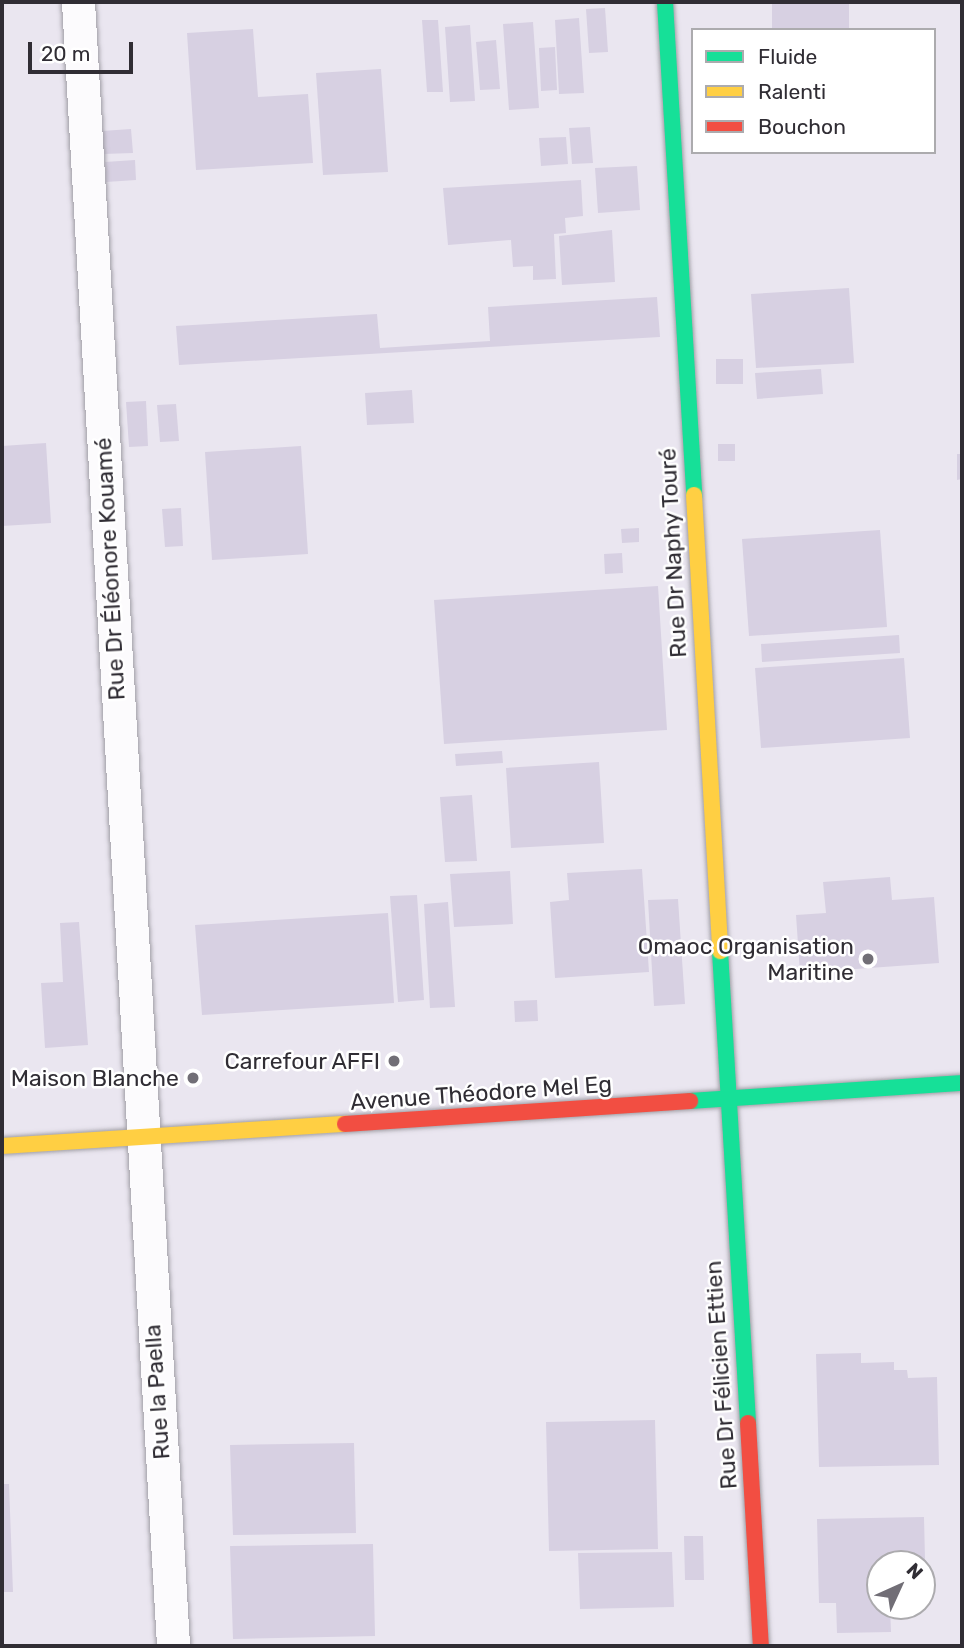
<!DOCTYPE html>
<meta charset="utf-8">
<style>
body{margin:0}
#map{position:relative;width:964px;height:1648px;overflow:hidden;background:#eae6f0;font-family:Rubik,sans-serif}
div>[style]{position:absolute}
.building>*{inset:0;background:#d7d0e2}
.roads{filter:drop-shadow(0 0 2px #a19fa6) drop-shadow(0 0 2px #a19fa6)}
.street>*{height:33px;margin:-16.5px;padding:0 16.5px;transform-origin:16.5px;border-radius:16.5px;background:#fcfbfd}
.fast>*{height:16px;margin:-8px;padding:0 8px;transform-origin:8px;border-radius:8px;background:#16e098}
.slow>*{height:16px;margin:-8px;padding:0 8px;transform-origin:8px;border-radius:8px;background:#ffcf43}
.jam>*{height:16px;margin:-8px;padding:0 8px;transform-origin:8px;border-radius:8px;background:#f24e42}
.dots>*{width:19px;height:19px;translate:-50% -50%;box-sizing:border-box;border:4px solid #fff;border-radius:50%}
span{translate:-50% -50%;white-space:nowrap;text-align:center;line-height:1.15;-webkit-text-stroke:5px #fff;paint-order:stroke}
.street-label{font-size:23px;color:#302d34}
.poi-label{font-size:23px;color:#302d34}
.right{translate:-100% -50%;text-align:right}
.frame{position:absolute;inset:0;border:4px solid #302d34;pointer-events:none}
.legend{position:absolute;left:691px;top:28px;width:245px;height:126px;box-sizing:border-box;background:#fff;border:2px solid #acabae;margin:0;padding:9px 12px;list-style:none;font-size:21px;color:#302d34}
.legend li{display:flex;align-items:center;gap:14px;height:35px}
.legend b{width:35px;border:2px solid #acabae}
.north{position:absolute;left:866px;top:1550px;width:70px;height:70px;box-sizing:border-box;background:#fff;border:2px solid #acabae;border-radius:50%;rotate:45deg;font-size:19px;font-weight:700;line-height:28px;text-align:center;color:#302d34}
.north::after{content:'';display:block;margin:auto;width:24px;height:32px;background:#716e76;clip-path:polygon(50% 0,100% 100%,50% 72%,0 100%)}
.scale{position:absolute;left:28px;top:42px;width:105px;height:32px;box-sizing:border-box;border:4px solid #302d34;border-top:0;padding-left:9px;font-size:21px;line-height:24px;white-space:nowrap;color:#302d34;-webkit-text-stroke:5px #fff;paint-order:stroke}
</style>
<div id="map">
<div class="building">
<i style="clip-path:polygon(772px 2px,849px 2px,849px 30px,772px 30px)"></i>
<i style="clip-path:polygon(605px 8px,608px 52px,589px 53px,586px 9px)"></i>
<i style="clip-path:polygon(579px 18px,584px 93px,559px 94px,555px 20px)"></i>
<i style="clip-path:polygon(422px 20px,438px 20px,443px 92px,427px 92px)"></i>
<i style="clip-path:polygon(533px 22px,539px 108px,509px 110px,503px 24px)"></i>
<i style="clip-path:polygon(470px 25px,475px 101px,450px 102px,445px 27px)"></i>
<i style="clip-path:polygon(253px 29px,258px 97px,308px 94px,313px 163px,196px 170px,187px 33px)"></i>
<i style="clip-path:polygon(496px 40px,500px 89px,480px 90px,476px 42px)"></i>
<i style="clip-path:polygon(555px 47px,557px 90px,541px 91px,539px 48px)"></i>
<i style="clip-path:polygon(381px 69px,388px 172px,323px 175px,316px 73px)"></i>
<i style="clip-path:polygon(590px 127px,593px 163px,572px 164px,569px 128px)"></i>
<i style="clip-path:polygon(131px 129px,133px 153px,103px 154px,102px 131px)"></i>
<i style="clip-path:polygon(566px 137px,568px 164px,541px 166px,539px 138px)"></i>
<i style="clip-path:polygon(135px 160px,136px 180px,106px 182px,105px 162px)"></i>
<i style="clip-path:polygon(637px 166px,640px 210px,598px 213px,595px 168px)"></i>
<i style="clip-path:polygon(581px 180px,583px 216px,565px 218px,566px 233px,554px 234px,556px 279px,533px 280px,533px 266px,513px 267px,511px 240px,448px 245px,443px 188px)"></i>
<i style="clip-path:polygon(612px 230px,615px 282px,562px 285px,559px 236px)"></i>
<i style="clip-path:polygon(849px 288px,854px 363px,756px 368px,751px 294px)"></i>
<i style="clip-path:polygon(657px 297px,660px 337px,179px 365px,176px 326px,377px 314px,380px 348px,490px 341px,488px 307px)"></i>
<i style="clip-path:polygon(716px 359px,743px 359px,743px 384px,716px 384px)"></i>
<i style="clip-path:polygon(821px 369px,823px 394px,757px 399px,755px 373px)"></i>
<i style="clip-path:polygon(412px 390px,414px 423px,367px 425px,365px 393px)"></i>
<i style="clip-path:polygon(146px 401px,148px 446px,129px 447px,126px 402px)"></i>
<i style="clip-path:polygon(176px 404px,179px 441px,160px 442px,157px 405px)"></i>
<i style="clip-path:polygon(46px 443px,51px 523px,2px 526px,2px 446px)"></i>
<i style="clip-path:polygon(718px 444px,735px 444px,735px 461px,718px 461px)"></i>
<i style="clip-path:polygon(301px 446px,308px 554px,212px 560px,205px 452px)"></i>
<i style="clip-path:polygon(957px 454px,962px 454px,962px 479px,957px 480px)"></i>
<i style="clip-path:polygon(181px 508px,183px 546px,165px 547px,162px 509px)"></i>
<i style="clip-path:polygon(639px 528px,639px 542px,622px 543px,621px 529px)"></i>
<i style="clip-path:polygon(880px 530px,887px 627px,749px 636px,742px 539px)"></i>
<i style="clip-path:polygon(622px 553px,623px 573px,605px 574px,604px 554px)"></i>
<i style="clip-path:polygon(658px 586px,667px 730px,444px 744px,434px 600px)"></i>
<i style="clip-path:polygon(899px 635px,900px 653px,762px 662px,761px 644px)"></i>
<i style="clip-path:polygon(904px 658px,910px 738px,761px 748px,755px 668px)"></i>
<i style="clip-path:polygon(502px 751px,503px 763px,456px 766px,455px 754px)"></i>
<i style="clip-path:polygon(599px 762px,604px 843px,511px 848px,506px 768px)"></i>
<i style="clip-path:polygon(472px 795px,477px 861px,445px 862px,440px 797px)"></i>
<i style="clip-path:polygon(642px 869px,649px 972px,555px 978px,550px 902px,569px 900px,567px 873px)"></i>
<i style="clip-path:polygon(510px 871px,513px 924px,454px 927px,450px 874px)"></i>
<i style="clip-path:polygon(890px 877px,892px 900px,934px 897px,939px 963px,800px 973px,796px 915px,826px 913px,823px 882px)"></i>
<i style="clip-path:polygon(417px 895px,424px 1000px,398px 1002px,390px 896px)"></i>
<i style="clip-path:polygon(678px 899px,685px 1004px,654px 1006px,648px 900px)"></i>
<i style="clip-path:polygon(448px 902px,455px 1007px,430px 1008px,424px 904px)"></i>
<i style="clip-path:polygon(388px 913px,394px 1003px,202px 1015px,195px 925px)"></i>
<i style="clip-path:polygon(79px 922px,88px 1045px,45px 1048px,41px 983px,63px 982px,60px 923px)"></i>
<i style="clip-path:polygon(537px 1000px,538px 1021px,515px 1022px,514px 1001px)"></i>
<i style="clip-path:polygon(861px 1353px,861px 1363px,894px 1362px,894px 1370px,907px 1370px,908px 1378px,937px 1377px,939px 1465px,819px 1467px,816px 1354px)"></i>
<i style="clip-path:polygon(655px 1420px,658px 1549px,549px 1551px,546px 1422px)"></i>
<i style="clip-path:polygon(354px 1443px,356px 1533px,233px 1535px,230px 1445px)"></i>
<i style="clip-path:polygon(2px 1484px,9px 1484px,13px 1592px,2px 1592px)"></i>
<i style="clip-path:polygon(924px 1517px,926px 1601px,922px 1564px,880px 1564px,880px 1606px,890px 1606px,891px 1632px,837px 1633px,836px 1603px,819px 1603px,817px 1519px)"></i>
<i style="clip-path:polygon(684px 1536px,703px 1536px,704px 1580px,685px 1580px)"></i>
<i style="clip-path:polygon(373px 1544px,375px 1636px,233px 1639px,230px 1546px)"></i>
<i style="clip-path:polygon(672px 1552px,674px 1607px,580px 1609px,578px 1553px)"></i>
</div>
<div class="roads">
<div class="street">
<i style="left:78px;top:2px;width:1647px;rotate:86.69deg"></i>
</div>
<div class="fast">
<i style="left:665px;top:2px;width:494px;rotate:86.6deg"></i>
<i style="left:720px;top:951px;width:473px;rotate:86.6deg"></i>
<i style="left:690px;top:1101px;width:273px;rotate:-3.8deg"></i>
</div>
<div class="slow">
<i style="left:694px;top:495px;width:457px;rotate:86.7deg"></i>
<i style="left:2px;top:1146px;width:344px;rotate:-3.7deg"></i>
</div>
<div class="jam">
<i style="left:345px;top:1124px;width:346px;rotate:-3.8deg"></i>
<i style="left:748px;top:1423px;width:223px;rotate:86.7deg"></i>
</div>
</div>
<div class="dots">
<i style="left:868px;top:959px;background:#716e76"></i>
<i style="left:394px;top:1061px;background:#716e76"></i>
<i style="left:193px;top:1078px;background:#716e76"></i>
</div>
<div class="street-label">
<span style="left:673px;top:553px;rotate:-93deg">Rue Dr Naphy Touré</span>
<span style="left:110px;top:569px;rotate:-93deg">Rue Dr Éléonore Kouamé</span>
<span style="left:481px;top:1093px;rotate:-4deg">Avenue Théodore Mel Eg</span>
<span style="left:721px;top:1375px;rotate:-94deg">Rue Dr Félicien Ettien</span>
<span style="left:157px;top:1392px;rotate:-94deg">Rue la Paella</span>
</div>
<div class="poi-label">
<span class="right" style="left:854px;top:959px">Omaoc Organisation<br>Maritine</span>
<span class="right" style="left:380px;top:1061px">Carrefour AFFI</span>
<span class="right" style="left:179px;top:1078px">Maison Blanche</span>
</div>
<div class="frame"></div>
<ul class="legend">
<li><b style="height:9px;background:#16e098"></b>Fluide</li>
<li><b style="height:9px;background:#ffcf43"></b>Ralenti</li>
<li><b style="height:9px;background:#f24e42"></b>Bouchon</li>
</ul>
<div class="north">N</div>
<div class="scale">20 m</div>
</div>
